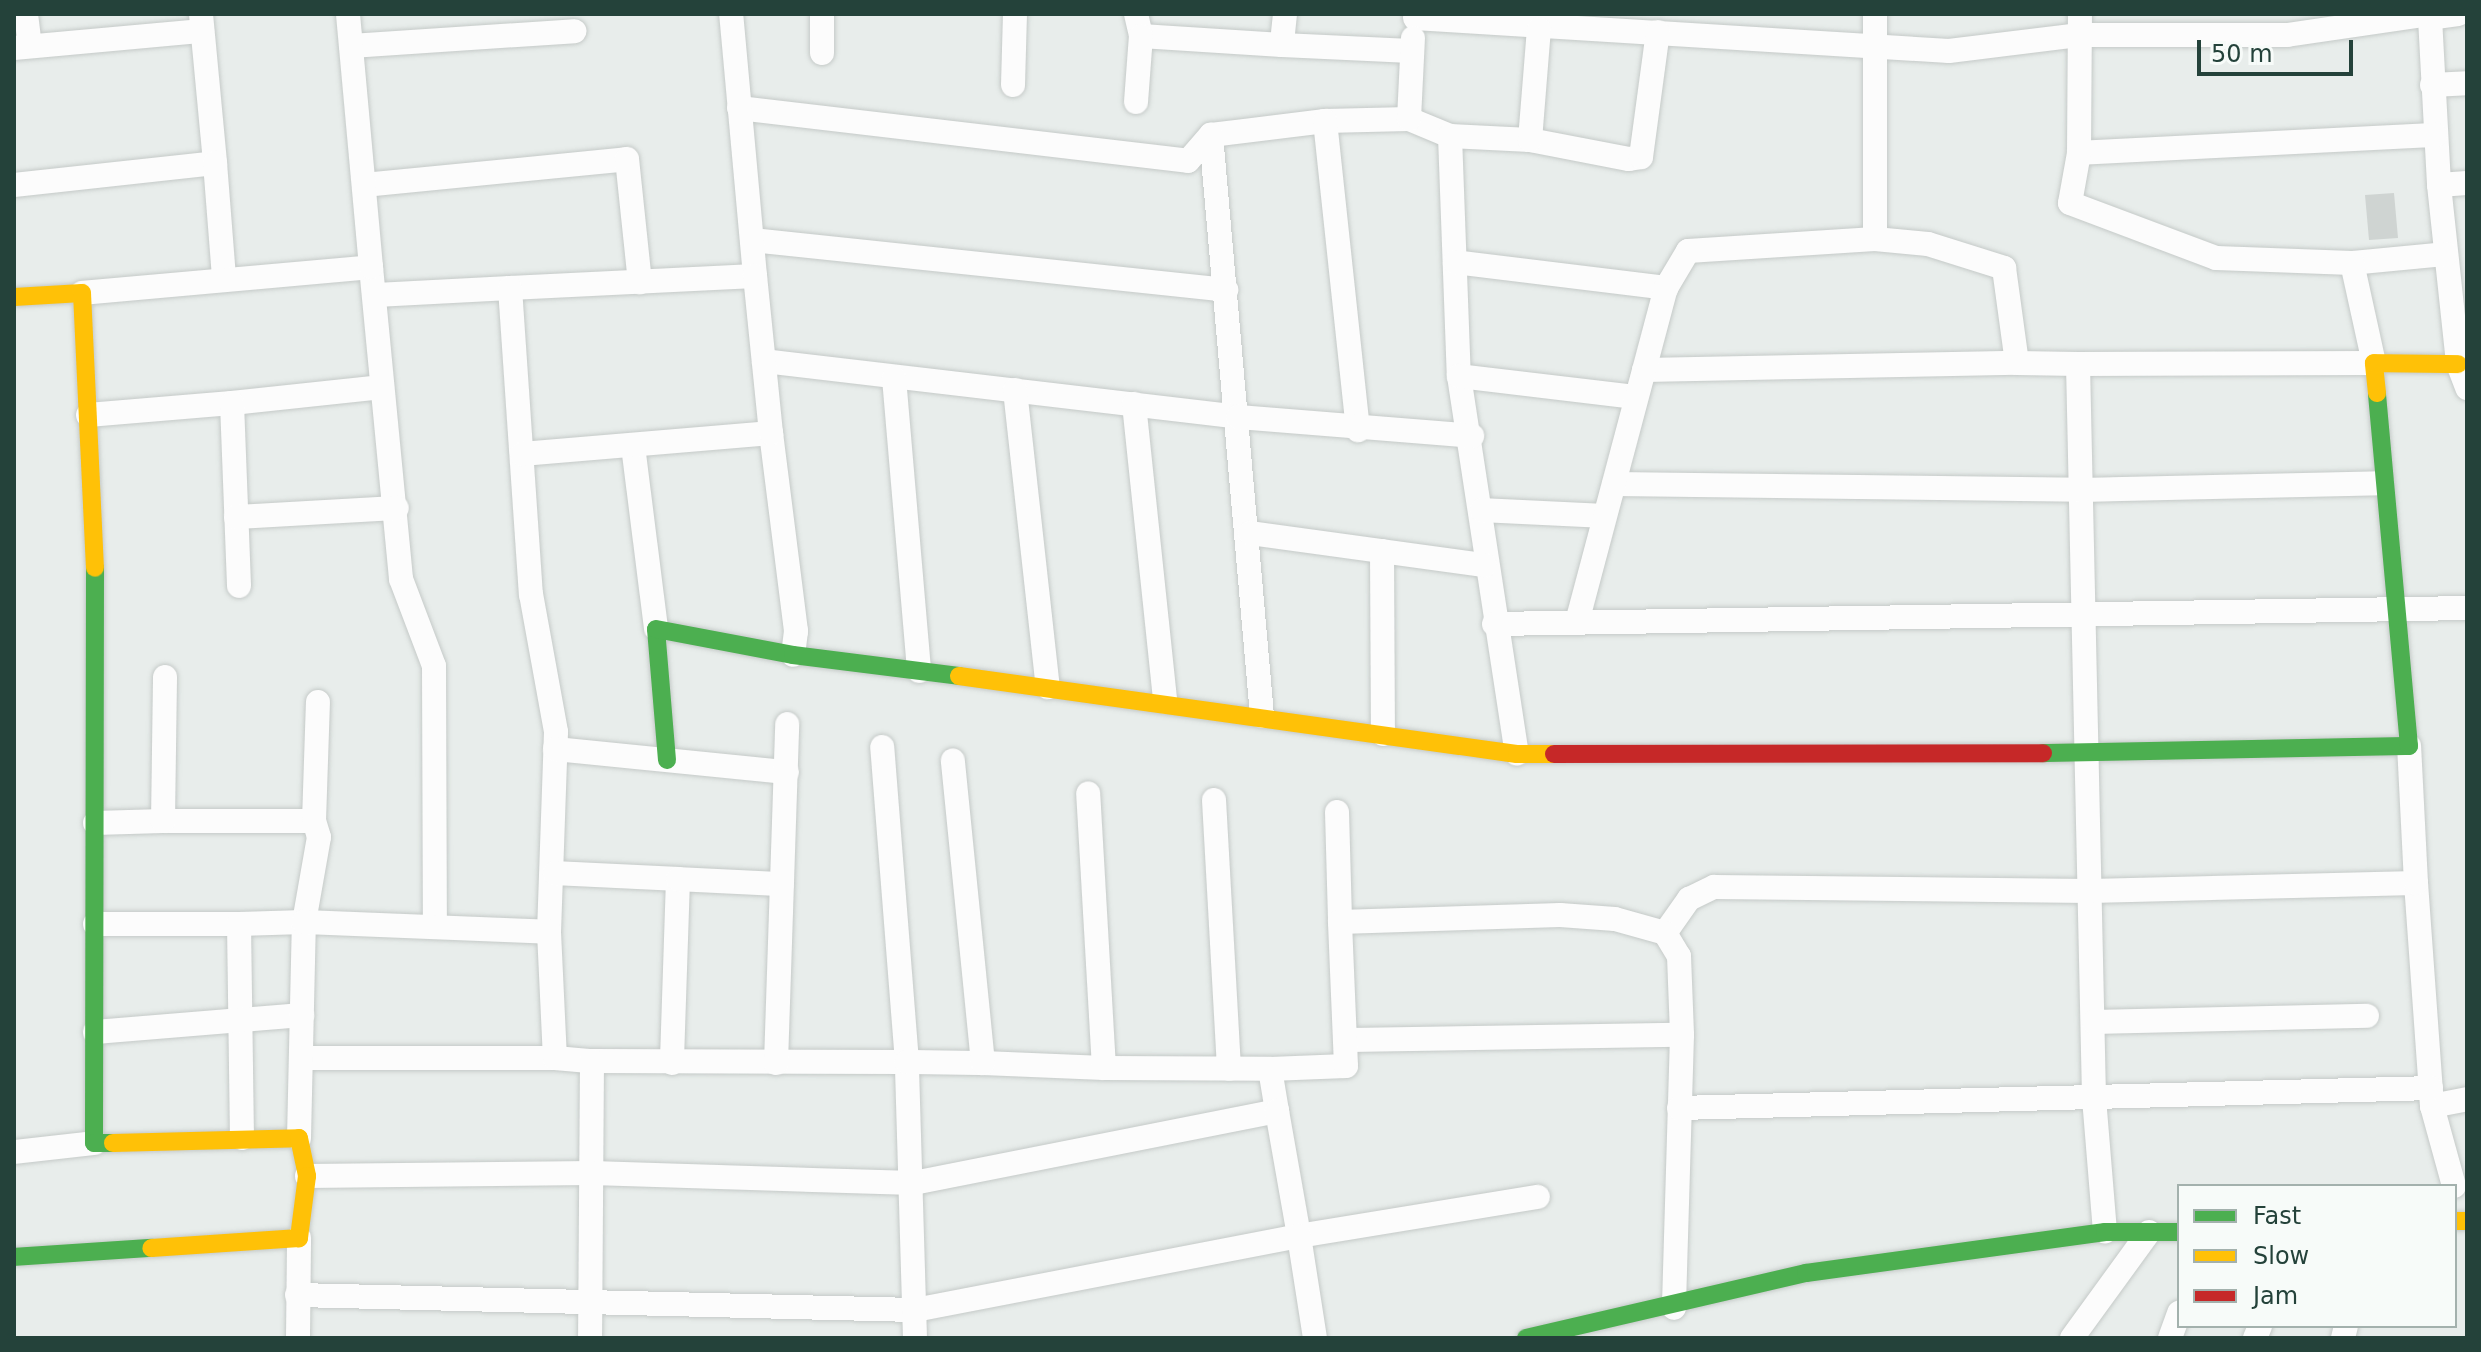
<!DOCTYPE html>
<style>
body{margin:0}
#map{position:relative;width:2481px;height:1352px;overflow:hidden;background:#e8edeb;font-family:"DejaVu Sans",sans-serif}
div>[style]{position:absolute}
.building>*{inset:0;background:#cfd4d2}
.roads{filter:drop-shadow(0 0 2px #c5cac8) drop-shadow(0 0 2px #c5cac8)}
.street>*{height:24px;margin:-12px;padding:0 12px;transform-origin:12px;border-radius:12px;background:#fcfcfc}
.fast>*{height:18px;margin:-9px;padding:0 9px;transform-origin:9px;border-radius:9px;background:#4caf50}
.slow>*{height:18px;margin:-9px;padding:0 9px;transform-origin:9px;border-radius:9px;background:#ffc107}
.jam>*{height:18px;margin:-9px;padding:0 9px;transform-origin:9px;border-radius:9px;background:#c62828}
span{translate:-50% -50%;white-space:nowrap;text-align:center;line-height:1.15;-webkit-text-stroke:6px #f7fbf9;paint-order:stroke}
.frame{position:absolute;inset:0;border:16px solid #24423a;pointer-events:none}
.legend{position:absolute;left:2177px;top:1184px;width:280px;height:144px;box-sizing:border-box;background:#f7fbf9;border:2px solid #a3b1ad;margin:0;padding:10px 14px;list-style:none;font-size:24px;color:#24423a}
.legend li{display:flex;align-items:center;gap:16px;height:40px}
.legend b{width:40px;border:2px solid #a3b1ad}
.scale{position:absolute;left:2197px;top:40px;width:156px;height:36px;box-sizing:border-box;border:4px solid #24423a;border-top:0;padding-left:10px;font-size:24px;line-height:28px;white-space:nowrap;color:#24423a;-webkit-text-stroke:6px #f7fbf9;paint-order:stroke}
</style>
<div id="map">
<div class="building">
<i style="clip-path:polygon(2394px 193px,2398px 238px,2369px 240px,2365px 195px)"></i>
</div>
<div class="roads">
<div class="street">
<i style="left:26px;top:14px;width:32px;rotate:83deg"></i>
<i style="left:201px;top:14px;width:150px;rotate:84.6deg"></i>
<i style="left:1136px;top:14px;width:23px;rotate:77deg"></i>
<i style="left:1141px;top:36px;width:141px;rotate:3.7deg"></i>
<i style="left:1285px;top:14px;width:31px;rotate:96deg"></i>
<i style="left:1282px;top:45px;width:129px;rotate:2.7deg"></i>
<i style="left:1875px;top:14px;width:225px;rotate:90deg"></i>
<i style="left:1875px;top:239px;width:53px;rotate:5.4deg"></i>
<i style="left:1928px;top:244px;width:80px;rotate:17.5deg"></i>
<i style="left:2004px;top:268px;width:96px;rotate:82.2deg"></i>
<i style="left:2017px;top:363px;width:61px;rotate:0.9deg"></i>
<i style="left:2078px;top:364px;width:734px;rotate:88.75deg"></i>
<i style="left:2094px;top:1098px;width:134px;rotate:85.3deg"></i>
<i style="left:2458px;top:14px;width:28px;rotate:172deg"></i>
<i style="left:2430px;top:18px;width:167px;rotate:86.9deg"></i>
<i style="left:2439px;top:185px;width:180px;rotate:83.9deg"></i>
<i style="left:2458px;top:364px;width:26px;rotate:69deg"></i>
<i style="left:1415px;top:18px;width:535px;rotate:3.54deg"></i>
<i style="left:1949px;top:51px;width:132px;rotate:-7deg"></i>
<i style="left:2080px;top:35px;width:207px"></i>
<i style="left:2287px;top:35px;width:145px;rotate:-8.4deg"></i>
<i style="left:351px;top:46px;width:224px;rotate:-3.8deg"></i>
<i style="left:14px;top:48px;width:189px;rotate:-5.2deg"></i>
<i style="left:822px;top:53px;width:39px;rotate:-90deg"></i>
<i style="left:1013px;top:85px;width:71px;rotate:-88.4deg"></i>
<i style="left:2432px;top:85px;width:35px;rotate:-3deg"></i>
<i style="left:1136px;top:102px;width:66px;rotate:-85.7deg"></i>
<i style="left:739px;top:108px;width:452px;rotate:6.7deg"></i>
<i style="left:1188px;top:161px;width:35px;rotate:-49deg"></i>
<i style="left:1211px;top:135px;width:115px;rotate:-7deg"></i>
<i style="left:1325px;top:121px;width:84px;rotate:-1.4deg"></i>
<i style="left:1409px;top:119px;width:44px;rotate:22.5deg"></i>
<i style="left:1450px;top:136px;width:240px;rotate:87.9deg"></i>
<i style="left:1459px;top:376px;width:382px;rotate:81.3deg"></i>
<i style="left:1409px;top:119px;width:81px;rotate:-87.2deg"></i>
<i style="left:1325px;top:121px;width:311px;rotate:83.9deg"></i>
<i style="left:1211px;top:135px;width:583px;rotate:84.98deg"></i>
<i style="left:1450px;top:136px;width:80px;rotate:2.9deg"></i>
<i style="left:1530px;top:140px;width:101px;rotate:10.9deg"></i>
<i style="left:1629px;top:159px;width:12px;rotate:-9deg"></i>
<i style="left:1641px;top:157px;width:126px;rotate:-82.3deg"></i>
<i style="left:1530px;top:140px;width:111px;rotate:-85.4deg"></i>
<i style="left:2079px;top:153px;width:357px;rotate:-2.9deg"></i>
<i style="left:14px;top:185px;width:202px;rotate:-6.2deg"></i>
<i style="left:215px;top:163px;width:115px;rotate:85.5deg"></i>
<i style="left:364px;top:185px;width:264px;rotate:-5.6deg"></i>
<i style="left:627px;top:159px;width:124px;rotate:84deg"></i>
<i style="left:2439px;top:185px;width:28px;rotate:-4deg"></i>
<i style="left:752px;top:240px;width:477px;rotate:6deg"></i>
<i style="left:1455px;top:262px;width:213px;rotate:7deg"></i>
<i style="left:2352px;top:263px;width:94px;rotate:-5.5deg"></i>
<i style="left:371px;top:267px;width:313px;rotate:84.5deg"></i>
<i style="left:401px;top:579px;width:93px;rotate:69.2deg"></i>
<i style="left:434px;top:666px;width:261px;rotate:89.8deg"></i>
<i style="left:510px;top:288px;width:245px;rotate:-2.8deg"></i>
<i style="left:755px;top:276px;width:263px;rotate:-95.2deg"></i>
<i style="left:82px;top:293px;width:290px;rotate:-5.1deg"></i>
<i style="left:371px;top:267px;width:254px;rotate:-95.2deg"></i>
<i style="left:376px;top:295px;width:134px;rotate:-3deg"></i>
<i style="left:510px;top:288px;width:307px;rotate:86.1deg"></i>
<i style="left:531px;top:594px;width:140px;rotate:79.7deg"></i>
<i style="left:556px;top:732px;width:200px;rotate:92deg"></i>
<i style="left:764px;top:361px;width:477px;rotate:6.7deg"></i>
<i style="left:1238px;top:417px;width:235px;rotate:4.6deg"></i>
<i style="left:2078px;top:364px;width:296px;rotate:-0.2deg"></i>
<i style="left:2374px;top:363px;width:102px;rotate:-102.4deg"></i>
<i style="left:2352px;top:263px;width:136px;rotate:-177.9deg"></i>
<i style="left:2216px;top:258px;width:156px;rotate:-159.4deg"></i>
<i style="left:2070px;top:203px;width:51px;rotate:-79.8deg"></i>
<i style="left:2079px;top:153px;width:139px;rotate:-89.6deg"></i>
<i style="left:1644px;top:370px;width:373px;rotate:-1.1deg"></i>
<i style="left:1459px;top:376px;width:178px;rotate:6.8deg"></i>
<i style="left:894px;top:378px;width:294px;rotate:85.1deg"></i>
<i style="left:1015px;top:390px;width:299px;rotate:83.7deg"></i>
<i style="left:232px;top:403px;width:151px;rotate:-6.1deg"></i>
<i style="left:1134px;top:404px;width:299px;rotate:84deg"></i>
<i style="left:88px;top:415px;width:144px;rotate:-4.8deg"></i>
<i style="left:232px;top:403px;width:183px;rotate:87.8deg"></i>
<i style="left:771px;top:433px;width:200px;rotate:82.8deg"></i>
<i style="left:796px;top:631px;width:24px;rotate:97deg"></i>
<i style="left:633px;top:446px;width:184px;rotate:82.8deg"></i>
<i style="left:522px;top:454px;width:250px;rotate:-4.8deg"></i>
<i style="left:771px;top:433px;width:158px;rotate:-95.8deg"></i>
<i style="left:1614px;top:484px;width:467px;rotate:0.7deg"></i>
<i style="left:2081px;top:490px;width:301px;rotate:-1.3deg"></i>
<i style="left:1482px;top:510px;width:122px;rotate:2.8deg"></i>
<i style="left:236px;top:517px;width:161px;rotate:-3.2deg"></i>
<i style="left:1250px;top:533px;width:237px;rotate:7.8deg"></i>
<i style="left:1382px;top:551px;width:183px;rotate:89.7deg"></i>
<i style="left:1577px;top:622px;width:346px;rotate:-75.1deg"></i>
<i style="left:1666px;top:288px;width:43px;rotate:-59.3deg"></i>
<i style="left:1688px;top:251px;width:187px;rotate:-3.7deg"></i>
<i style="left:1494px;top:624px;width:973px;rotate:-0.94deg"></i>
<i style="left:555px;top:749px;width:233px;rotate:5.7deg"></i>
<i style="left:1214px;top:800px;width:269px;rotate:86.8deg"></i>
<i style="left:1337px;top:812px;width:110px;rotate:88.4deg"></i>
<i style="left:163px;top:821px;width:151px"></i>
<i style="left:95px;top:823px;width:68px;rotate:-1.7deg"></i>
<i style="left:163px;top:821px;width:144px;rotate:-89.2deg"></i>
<i style="left:555px;top:873px;width:123px;rotate:2.8deg"></i>
<i style="left:678px;top:879px;width:184px;rotate:91.9deg"></i>
<i style="left:678px;top:879px;width:104px;rotate:2.8deg"></i>
<i style="left:2416px;top:883px;width:224px;rotate:85.9deg"></i>
<i style="left:2432px;top:1106px;width:83px;rotate:74.6deg"></i>
<i style="left:95px;top:924px;width:144px"></i>
<i style="left:239px;top:924px;width:214px;rotate:89.2deg"></i>
<i style="left:239px;top:924px;width:65px;rotate:-1.8deg"></i>
<i style="left:304px;top:922px;width:86px;rotate:-80deg"></i>
<i style="left:319px;top:837px;width:17px;rotate:-107deg"></i>
<i style="left:314px;top:821px;width:119px;rotate:-88.1deg"></i>
<i style="left:1665px;top:933px;width:42px;rotate:-54.8deg"></i>
<i style="left:1689px;top:899px;width:28px;rotate:-26deg"></i>
<i style="left:1714px;top:887px;width:376px;rotate:0.6deg"></i>
<i style="left:2090px;top:891px;width:326px;rotate:-1.4deg"></i>
<i style="left:2416px;top:883px;width:137px;rotate:-92.9deg"></i>
<i style="left:2094px;top:1022px;width:273px;rotate:-1.3deg"></i>
<i style="left:95px;top:1032px;width:208px;rotate:-4.7deg"></i>
<i style="left:1346px;top:1040px;width:336px;rotate:-0.9deg"></i>
<i style="left:305px;top:1058px;width:250px"></i>
<i style="left:592px;top:1061px;width:315px;rotate:0.2deg"></i>
<i style="left:907px;top:1062px;width:316px;rotate:-94.5deg"></i>
<i style="left:776px;top:1063px;width:339px;rotate:-88.1deg"></i>
<i style="left:983px;top:1063px;width:121px;rotate:2.4deg"></i>
<i style="left:1104px;top:1068px;width:275px;rotate:-93.3deg"></i>
<i style="left:1104px;top:1068px;width:166px;rotate:0.3deg"></i>
<i style="left:1270px;top:1069px;width:43px;rotate:80.5deg"></i>
<i style="left:1270px;top:1069px;width:76px;rotate:-2.3deg"></i>
<i style="left:1346px;top:1066px;width:144px;rotate:-92.4deg"></i>
<i style="left:1340px;top:922px;width:220px;rotate:-1.8deg"></i>
<i style="left:1560px;top:915px;width:55px;rotate:4.2deg"></i>
<i style="left:1615px;top:919px;width:52px;rotate:15.6deg"></i>
<i style="left:1665px;top:933px;width:27px;rotate:59deg"></i>
<i style="left:1679px;top:956px;width:79px;rotate:87.8deg"></i>
<i style="left:1682px;top:1035px;width:273px;rotate:91.7deg"></i>
<i style="left:2432px;top:1106px;width:36px;rotate:-11deg"></i>
<i style="left:1679px;top:1108px;width:752px;rotate:-1.52deg"></i>
<i style="left:299px;top:1138px;width:216px;rotate:-88.7deg"></i>
<i style="left:304px;top:922px;width:245px;rotate:2.3deg"></i>
<i style="left:549px;top:932px;width:126px;rotate:87.3deg"></i>
<i style="left:555px;top:1058px;width:37px;rotate:5deg"></i>
<i style="left:592px;top:1061px;width:277px;rotate:90.4deg"></i>
<i style="left:14px;top:1152px;width:81px;rotate:-6.4deg"></i>
<i style="left:307px;top:1176px;width:285px;rotate:-0.6deg"></i>
<i style="left:592px;top:1173px;width:322px;rotate:1.8deg"></i>
<i style="left:914px;top:1183px;width:370px;rotate:-11.2deg"></i>
<i style="left:1277px;top:1111px;width:127px;rotate:80deg"></i>
<i style="left:1299px;top:1236px;width:242px;rotate:-9.3deg"></i>
<i style="left:297px;top:1295px;width:618px;rotate:1.39deg"></i>
<i style="left:915px;top:1310px;width:391px;rotate:-10.9deg"></i>
<i style="left:1299px;top:1236px;width:103px;rotate:81.1deg"></i>
<i style="left:298px;top:1338px;width:100px;rotate:-89.4deg"></i>
<i style="left:915px;top:1338px;width:276px;rotate:-91.7deg"></i>
<i style="left:907px;top:1062px;width:76px;rotate:0.8deg"></i>
<i style="left:983px;top:1063px;width:304px;rotate:-95.7deg"></i>
<i style="left:2072px;top:1338px;width:131px;rotate:-54deg"></i>
<i style="left:2170px;top:1338px;width:27px;rotate:-70deg"></i>
<i style="left:2255px;top:1338px;width:13px;rotate:-67deg"></i>
<i style="left:2343px;top:1338px;width:12px;rotate:-76deg"></i>
</div>
<div class="fast">
<i style="left:95px;top:568px;width:575px;rotate:90.1deg"></i>
<i style="left:94px;top:1143px;width:19px"></i>
<i style="left:2043px;top:753px;width:366px;rotate:-1.1deg"></i>
<i style="left:2409px;top:746px;width:354px;rotate:-95.2deg"></i>
<i style="left:667px;top:760px;width:131px;rotate:-94.8deg"></i>
<i style="left:656px;top:629px;width:139px;rotate:10.7deg"></i>
<i style="left:793px;top:655px;width:167px;rotate:7.2deg"></i>
<i style="left:14px;top:1257px;width:137px;rotate:-3.8deg"></i>
<i style="left:1526px;top:1338px;width:287px;rotate:-13.1deg"></i>
<i style="left:1806px;top:1273px;width:302px;rotate:-7.8deg"></i>
<i style="left:2105px;top:1232px;width:74px"></i>
</div>
<div class="slow">
<i style="left:14px;top:297px;width:68px;rotate:-3.4deg"></i>
<i style="left:82px;top:293px;width:275px;rotate:87.3deg"></i>
<i style="left:2377px;top:393px;width:30px;rotate:-96deg"></i>
<i style="left:2374px;top:363px;width:84px;rotate:0.7deg"></i>
<i style="left:959px;top:676px;width:563px;rotate:7.96deg"></i>
<i style="left:1517px;top:754px;width:37px"></i>
<i style="left:113px;top:1143px;width:186px;rotate:-1.5deg"></i>
<i style="left:299px;top:1138px;width:39px;rotate:78deg"></i>
<i style="left:307px;top:1176px;width:63px;rotate:97.4deg"></i>
<i style="left:299px;top:1238px;width:148px;rotate:176.1deg"></i>
<i style="left:2455px;top:1221px;width:12px"></i>
</div>
<div class="jam">
<i style="left:1554px;top:754px;width:489px;rotate:-0.1deg"></i>
</div>
</div>
<div class="frame"></div>
<ul class="legend">
<li><b style="height:10px;background:#4caf50"></b>Fast</li>
<li><b style="height:10px;background:#ffc107"></b>Slow</li>
<li><b style="height:10px;background:#c62828"></b>Jam</li>
</ul>
<div class="scale">50 m</div>
</div>
